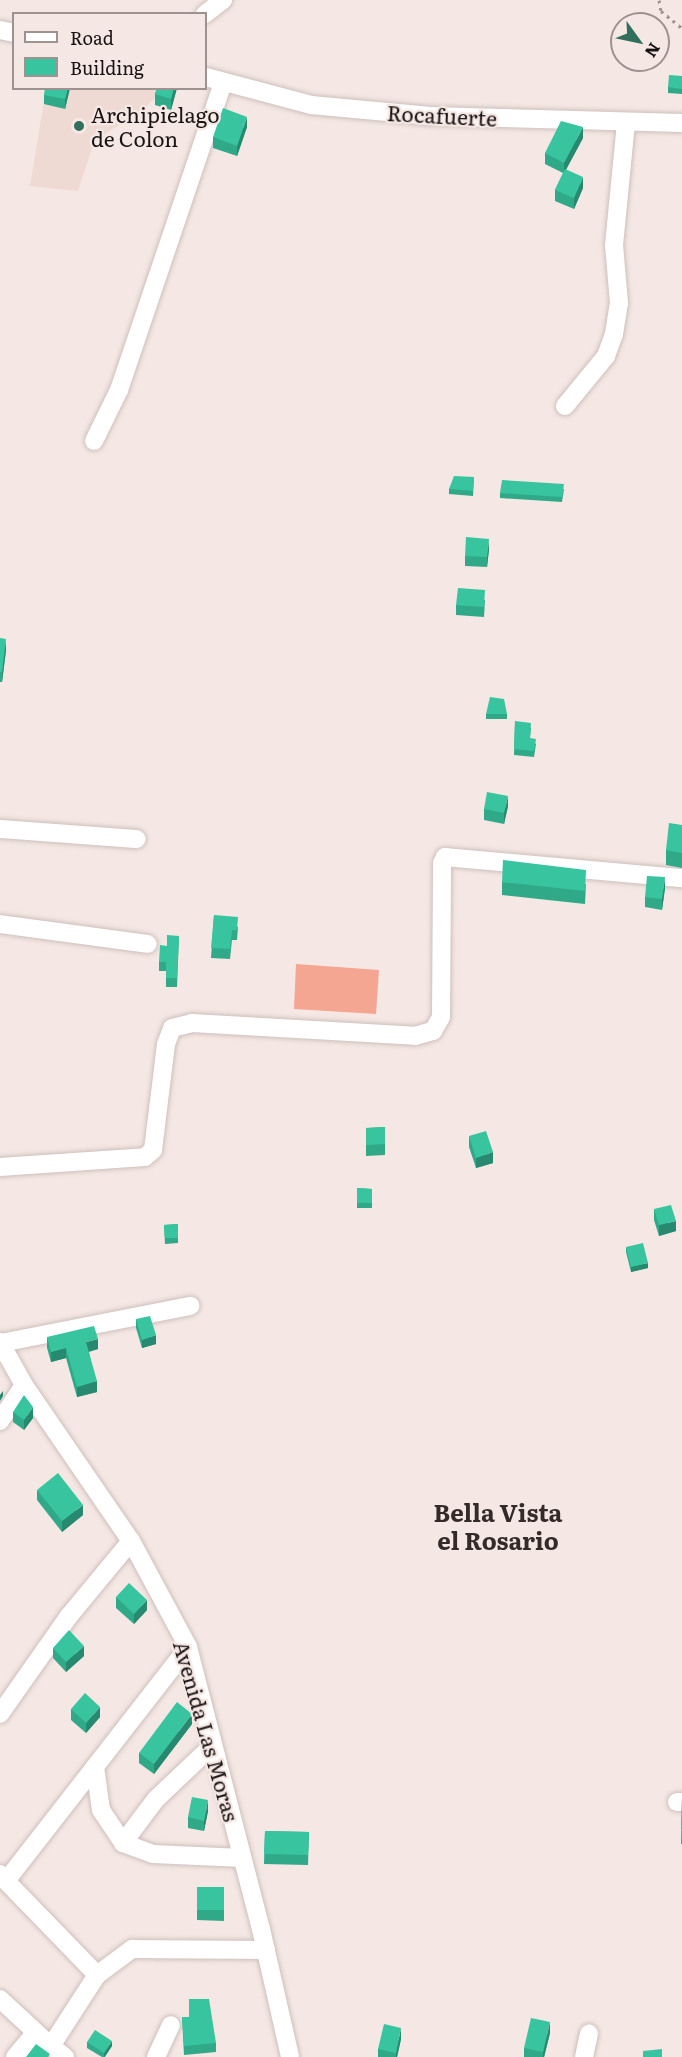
<!DOCTYPE html>
<style>
body{margin:0}
#map{position:relative;width:682px;height:2057px;overflow:hidden;background:#f5e7e3;font-family:Literata,serif}
div>[style]{position:absolute}
.built>*{inset:0;background:#efd9d3}
.green>*{inset:0;background:#f5a693}
.path>*{height:3px;margin-top:-1.5px;transform-origin:0;background:repeating-linear-gradient(90deg,#9f9592 0 3px,transparent 0 7.5px)}
.roads{filter:drop-shadow(0 0 2px #cdc0bd) drop-shadow(0 0 2px #cdc0bd)}
.minor>*{height:18px;margin:-9px;padding:0 9px;transform-origin:9px;border-radius:9px;background:#fff}
.wall>*{inset:0;background:#30a989}
.shaded-wall>*{inset:0;background:#27896f}
.building>*{inset:0;background:#38c49f}
.dots>*{width:16px;height:16px;translate:-50% -50%;box-sizing:border-box;border:3px solid #f5e7e3;border-radius:50%}
span{translate:-50% -50%;white-space:nowrap;text-align:center;line-height:1.15;-webkit-text-stroke:4.5px #f5e7e3;paint-order:stroke}
.poi-label{font-size:21px;color:#181312}
.left{translate:0 -50%;text-align:left}
.street-label{font-size:21px;color:#181312}
.quarter-label{font-size:24px;color:#342a28;font-weight:700}
.legend{position:absolute;left:12px;top:12px;width:195px;height:78px;box-sizing:border-box;background:#f5e7e3;border:2px solid #9d928f;margin:0;padding:8px 10px;list-style:none;font-size:18px;color:#181312}
.legend li{display:flex;align-items:center;gap:12px;height:30px}
.legend b{width:30px;border:2px solid #9d928f}
.north{position:absolute;left:610px;top:12px;width:60px;height:60px;box-sizing:border-box;background:#f5e7e3;border:2px solid #9d928f;border-radius:50%;rotate:123deg;font-size:16px;font-weight:700;line-height:24px;text-align:center;color:#181312}
.north::after{content:'';display:block;margin:auto;width:21px;height:27px;background:#316f5c;clip-path:polygon(50% 0,100% 100%,50% 72%,0 100%)}
</style>
<div id="map">
<div class="built">
<i style="clip-path:polygon(46px 89px,164px 89px,142px 111px,95px 140px,78px 191px,30px 186px)"></i>
</div>
<div class="green">
<i style="clip-path:polygon(296px 964px,379px 970px,376px 1014px,294px 1009px)"></i>
</div>
<div class="path">
<i style="left:659px;top:0;width:11px;rotate:80deg"></i>
<i style="left:661px;top:11px;width:27px;rotate:39deg"></i>
</div>
<div class="roads">
<div class="minor">
<i style="left:205px;top:14px;width:23px;rotate:-38deg"></i>
<i style="left:0;top:30px;width:14px;rotate:12deg"></i>
<i style="left:206px;top:77px;width:109px;rotate:14.9deg"></i>
<i style="left:311px;top:105px;width:120px;rotate:5.3deg"></i>
<i style="left:430px;top:116px;width:252px;rotate:1.6deg"></i>
<i style="left:565px;top:406px;width:65px;rotate:-50.6deg"></i>
<i style="left:606px;top:356px;width:23px;rotate:-70deg"></i>
<i style="left:614px;top:334px;width:31px;rotate:-81deg"></i>
<i style="left:619px;top:303px;width:58px;rotate:-94.9deg"></i>
<i style="left:614px;top:245px;width:123px;rotate:-84.4deg"></i>
<i style="left:94px;top:441px;width:57px;rotate:-63.9deg"></i>
<i style="left:119px;top:390px;width:325px;rotate:-71.3deg"></i>
<i style="left:0;top:829px;width:137px;rotate:4.2deg"></i>
<i style="left:0;top:924px;width:149px;rotate:7.7deg"></i>
<i style="left:0;top:1167px;width:145px;rotate:-3.9deg"></i>
<i style="left:145px;top:1157px;width:11px;rotate:-41deg"></i>
<i style="left:153px;top:1150px;width:107px;rotate:-83deg"></i>
<i style="left:166px;top:1044px;width:17px;rotate:-69deg"></i>
<i style="left:172px;top:1028px;width:21px;rotate:-14deg"></i>
<i style="left:192px;top:1023px;width:223px;rotate:3.3deg"></i>
<i style="left:415px;top:1036px;width:19px;rotate:-16deg"></i>
<i style="left:433px;top:1031px;width:16px;rotate:-60deg"></i>
<i style="left:441px;top:1017px;width:154px;rotate:-89.6deg"></i>
<i style="left:442px;top:863px;width:7px;rotate:-63deg"></i>
<i style="left:445px;top:857px;width:238px;rotate:5.1deg"></i>
<i style="left:0;top:1342px;width:49px;rotate:60.8deg"></i>
<i style="left:24px;top:1385px;width:189px;rotate:55.6deg"></i>
<i style="left:131px;top:1541px;width:120px;rotate:61.7deg"></i>
<i style="left:188px;top:1647px;width:291px;rotate:75.5deg"></i>
<i style="left:261px;top:1929px;width:131px;rotate:77.2deg"></i>
<i style="left:1px;top:1343px;width:193px;rotate:-11.1deg"></i>
<i style="left:0;top:1421px;width:43px;rotate:-56.3deg"></i>
<i style="left:0;top:1714px;width:120px;rotate:-54.9deg"></i>
<i style="left:69px;top:1616px;width:97px;rotate:-50.4deg"></i>
<i style="left:213px;top:1745px;width:79px;rotate:136.5deg"></i>
<i style="left:156px;top:1799px;width:55px;rotate:126.9deg"></i>
<i style="left:123px;top:1843px;width:32px;rotate:20deg"></i>
<i style="left:153px;top:1854px;width:89px;rotate:2.6deg"></i>
<i style="left:95px;top:1767px;width:43px;rotate:82.1deg"></i>
<i style="left:101px;top:1810px;width:40px;rotate:56deg"></i>
<i style="left:677px;top:1802px;width:5px"></i>
<i style="left:0;top:1874px;width:9px;rotate:49deg"></i>
<i style="left:6px;top:1881px;width:296px;rotate:-52.1deg"></i>
<i style="left:6px;top:1881px;width:131px;rotate:45.9deg"></i>
<i style="left:97px;top:1975px;width:44px;rotate:-36.6deg"></i>
<i style="left:132px;top:1949px;width:134px;rotate:0.4deg"></i>
<i style="left:0;top:1999px;width:69px;rotate:42.7deg"></i>
<i style="left:15px;top:2057px;width:31px;rotate:-50deg"></i>
<i style="left:65px;top:2057px;width:18px;rotate:-142deg"></i>
<i style="left:51px;top:2046px;width:85px;rotate:-57.1deg"></i>
<i style="left:156px;top:2057px;width:35px;rotate:-65deg"></i>
<i style="left:584px;top:2057px;width:24px;rotate:-78deg"></i>
</div>
</div>
<div class="wall">
<i style="clip-path:polygon(682px 76px,682px 94px,668px 93px,668px 87px)"></i>
<i style="clip-path:polygon(70px 88px,65px 109px,44px 104px,44px 95px)"></i>
<i style="clip-path:polygon(157px 88px,177px 88px,171px 110px,155px 105px,155px 94px)"></i>
<i style="clip-path:polygon(247px 127px,237px 156px,213px 148px,213px 137px)"></i>
<i style="clip-path:polygon(583px 138px,566px 170px,583px 188px,574px 209px,555px 201px,555px 190px,563px 173px,545px 164px,545px 153px)"></i>
<i style="clip-path:polygon(474px 477px,473px 496px,449px 494px,449px 489px)"></i>
<i style="clip-path:polygon(564px 489px,562px 502px,500px 498px,500px 493px)"></i>
<i style="clip-path:polygon(489px 549px,487px 567px,465px 566px,465px 556px)"></i>
<i style="clip-path:polygon(485px 600px,484px 617px,456px 615px,456px 605px)"></i>
<i style="clip-path:polygon(0 638px,6px 650px,2px 682px,0 682px)"></i>
<i style="clip-path:polygon(486px 714px,507px 714px,507px 719px,486px 719px)"></i>
<i style="clip-path:polygon(515px 721px,531px 728px,530px 738px,536px 744px,534px 757px,514px 755px)"></i>
<i style="clip-path:polygon(508px 806px,504px 824px,484px 820px,484px 809px)"></i>
<i style="clip-path:polygon(682px 825px,682px 868px,666px 865px,666px 850px)"></i>
<i style="clip-path:polygon(502px 882px,586px 884px,585px 904px,502px 895px)"></i>
<i style="clip-path:polygon(665px 888px,662px 910px,645px 907px,645px 897px)"></i>
<i style="clip-path:polygon(214px 915px,238px 927px,237px 940px,232px 940px,230px 959px,211px 958px)"></i>
<i style="clip-path:polygon(179px 936px,177px 987px,166px 987px,166px 971px,159px 971px,159px 962px,167px 946px)"></i>
<i style="clip-path:polygon(385px 1127px,385px 1155px,366px 1156px,366px 1128px)"></i>
<i style="clip-path:polygon(469px 1136px,493px 1163px,476px 1168px,469px 1147px)"></i>
<i style="clip-path:polygon(357px 1188px,372px 1189px,372px 1208px,357px 1208px)"></i>
<i style="clip-path:polygon(654px 1209px,676px 1231px,659px 1236px,654px 1220px)"></i>
<i style="clip-path:polygon(178px 1224px,178px 1243px,165px 1244px,164px 1225px)"></i>
<i style="clip-path:polygon(626px 1247px,648px 1268px,631px 1272px,626px 1252px)"></i>
<i style="clip-path:polygon(136px 1319px,156px 1344px,142px 1348px,136px 1328px)"></i>
<i style="clip-path:polygon(47px 1337px,98px 1349px,89px 1352px,97px 1392px,77px 1397px,66px 1358px,51px 1362px,47px 1348px)"></i>
<i style="clip-path:polygon(13px 1412px,33px 1418px,24px 1430px,13px 1422px)"></i>
<i style="clip-path:polygon(37px 1490px,83px 1515px,62px 1532px,37px 1500px)"></i>
<i style="clip-path:polygon(116px 1597px,147px 1610px,134px 1624px,116px 1608px)"></i>
<i style="clip-path:polygon(53px 1648px,84px 1656px,66px 1672px,53px 1658px)"></i>
<i style="clip-path:polygon(71px 1709px,100px 1717px,86px 1733px,71px 1720px)"></i>
<i style="clip-path:polygon(192px 1724px,154px 1774px,139px 1763px,139px 1753px)"></i>
<i style="clip-path:polygon(682px 1798px,682px 1844px,681px 1844px)"></i>
<i style="clip-path:polygon(208px 1811px,204px 1831px,188px 1828px,188px 1817px)"></i>
<i style="clip-path:polygon(265px 1831px,309px 1832px,308px 1865px,264px 1864px)"></i>
<i style="clip-path:polygon(197px 1887px,224px 1887px,224px 1921px,197px 1920px)"></i>
<i style="clip-path:polygon(182px 2017px,189px 2017px,216px 2043px,216px 2052px,184px 2055px)"></i>
<i style="clip-path:polygon(550px 2033px,544px 2057px,524px 2057px,524px 2048px)"></i>
<i style="clip-path:polygon(401px 2039px,397px 2057px,378px 2057px,378px 2049px)"></i>
<i style="clip-path:polygon(87px 2042px,112px 2046px,105px 2057px,102px 2057px,87px 2048px)"></i>
</div>
<div class="shaded-wall">
<i style="clip-path:polygon(68px 88px,70px 88px,65px 109px,65px 99px)"></i>
<i style="clip-path:polygon(174px 88px,177px 88px,171px 110px,171px 99px)"></i>
<i style="clip-path:polygon(247px 117px,247px 127px,237px 156px,237px 146px)"></i>
<i style="clip-path:polygon(583px 127px,583px 138px,564px 173px,564px 163px)"></i>
<i style="clip-path:polygon(583px 177px,583px 188px,574px 209px,574px 198px)"></i>
<i style="clip-path:polygon(489px 539px,489px 549px,487px 567px,487px 557px)"></i>
<i style="clip-path:polygon(6px 639px,6px 650px,2px 682px,2px 672px)"></i>
<i style="clip-path:polygon(508px 796px,508px 806px,504px 824px,504px 813px)"></i>
<i style="clip-path:polygon(665px 877px,665px 888px,662px 910px,662px 899px)"></i>
<i style="clip-path:polygon(493px 1152px,493px 1163px,476px 1168px,476px 1158px)"></i>
<i style="clip-path:polygon(676px 1221px,676px 1231px,659px 1236px,659px 1225px)"></i>
<i style="clip-path:polygon(648px 1263px,648px 1268px,631px 1272px,631px 1267px)"></i>
<i style="clip-path:polygon(156px 1335px,156px 1344px,142px 1348px,142px 1340px)"></i>
<i style="clip-path:polygon(98px 1339px,98px 1349px,86px 1352px,86px 1342px)"></i>
<i style="clip-path:polygon(66px 1348px,66px 1358px,51px 1362px,51px 1352px)"></i>
<i style="clip-path:polygon(97px 1381px,97px 1392px,77px 1397px,77px 1387px)"></i>
<i style="clip-path:polygon(3px 1391px,3px 1396px,0 1401px,0 1395px)"></i>
<i style="clip-path:polygon(33px 1407px,33px 1418px,24px 1430px,24px 1420px)"></i>
<i style="clip-path:polygon(83px 1505px,83px 1515px,62px 1532px,62px 1521px)"></i>
<i style="clip-path:polygon(147px 1600px,147px 1610px,134px 1624px,134px 1614px)"></i>
<i style="clip-path:polygon(84px 1646px,84px 1656px,66px 1672px,66px 1662px)"></i>
<i style="clip-path:polygon(100px 1707px,100px 1717px,86px 1733px,86px 1723px)"></i>
<i style="clip-path:polygon(192px 1714px,192px 1724px,154px 1774px,154px 1764px)"></i>
<i style="clip-path:polygon(208px 1800px,208px 1811px,204px 1831px,204px 1821px)"></i>
<i style="clip-path:polygon(550px 2022px,550px 2033px,544px 2057px,543px 2057px,543px 2052px)"></i>
<i style="clip-path:polygon(401px 2028px,401px 2039px,397px 2057px,396px 2057px,396px 2053px)"></i>
<i style="clip-path:polygon(112px 2041px,112px 2046px,104px 2057px,104px 2053px)"></i>
</div>
<div class="building">
<i style="clip-path:polygon(669px 75px,682px 76px,682px 89px,668px 87px)"></i>
<i style="clip-path:polygon(45px 88px,68px 88px,65px 99px,44px 95px)"></i>
<i style="clip-path:polygon(157px 88px,174px 88px,171px 99px,155px 94px)"></i>
<i style="clip-path:polygon(223px 108px,247px 117px,237px 146px,213px 137px)"></i>
<i style="clip-path:polygon(561px 121px,583px 127px,564px 163px,545px 153px)"></i>
<i style="clip-path:polygon(565px 169px,583px 177px,574px 198px,555px 190px)"></i>
<i style="clip-path:polygon(454px 476px,474px 477px,473px 491px,449px 489px)"></i>
<i style="clip-path:polygon(502px 480px,564px 484px,562px 497px,500px 493px)"></i>
<i style="clip-path:polygon(466px 537px,489px 539px,487px 557px,465px 556px)"></i>
<i style="clip-path:polygon(458px 588px,485px 590px,484px 607px,456px 605px)"></i>
<i style="clip-path:polygon(0 638px,6px 639px,2px 672px,0 672px)"></i>
<i style="clip-path:polygon(490px 697px,504px 699px,507px 714px,486px 714px)"></i>
<i style="clip-path:polygon(515px 721px,531px 723px,530px 738px,536px 739px,534px 751px,514px 749px)"></i>
<i style="clip-path:polygon(487px 792px,508px 796px,504px 813px,484px 809px)"></i>
<i style="clip-path:polygon(669px 823px,682px 825px,682px 853px,666px 850px)"></i>
<i style="clip-path:polygon(503px 860px,586px 870px,585px 891px,502px 882px)"></i>
<i style="clip-path:polygon(647px 876px,665px 877px,662px 899px,645px 897px)"></i>
<i style="clip-path:polygon(214px 915px,238px 917px,237px 930px,232px 930px,230px 949px,211px 948px)"></i>
<i style="clip-path:polygon(167px 935px,179px 936px,177px 978px,166px 978px,166px 962px,159px 962px,160px 945px,167px 946px)"></i>
<i style="clip-path:polygon(385px 1127px,385px 1144px,366px 1145px,366px 1128px)"></i>
<i style="clip-path:polygon(486px 1131px,493px 1152px,476px 1158px,469px 1136px)"></i>
<i style="clip-path:polygon(357px 1188px,372px 1189px,372px 1203px,357px 1203px)"></i>
<i style="clip-path:polygon(671px 1205px,676px 1221px,659px 1225px,654px 1209px)"></i>
<i style="clip-path:polygon(178px 1224px,178px 1238px,165px 1238px,164px 1225px)"></i>
<i style="clip-path:polygon(643px 1243px,648px 1263px,631px 1267px,626px 1247px)"></i>
<i style="clip-path:polygon(150px 1316px,156px 1335px,142px 1340px,136px 1319px)"></i>
<i style="clip-path:polygon(94px 1326px,98px 1339px,86px 1342px,97px 1381px,77px 1387px,66px 1348px,51px 1352px,47px 1337px)"></i>
<i style="clip-path:polygon(24px 1395px,33px 1407px,24px 1420px,13px 1412px)"></i>
<i style="clip-path:polygon(58px 1473px,83px 1505px,62px 1521px,37px 1490px)"></i>
<i style="clip-path:polygon(129px 1583px,147px 1600px,134px 1614px,116px 1597px)"></i>
<i style="clip-path:polygon(69px 1630px,84px 1646px,66px 1662px,53px 1648px)"></i>
<i style="clip-path:polygon(85px 1693px,100px 1707px,86px 1723px,71px 1709px)"></i>
<i style="clip-path:polygon(177px 1702px,192px 1714px,154px 1764px,139px 1753px)"></i>
<i style="clip-path:polygon(192px 1797px,208px 1800px,204px 1821px,188px 1817px)"></i>
<i style="clip-path:polygon(682px 1798px,682px 1829px,681px 1829px)"></i>
<i style="clip-path:polygon(265px 1831px,309px 1832px,308px 1855px,264px 1854px)"></i>
<i style="clip-path:polygon(197px 1887px,224px 1887px,224px 1910px,197px 1910px)"></i>
<i style="clip-path:polygon(189px 1999px,209px 1999px,216px 2043px,184px 2046px,182px 2017px,189px 2017px)"></i>
<i style="clip-path:polygon(531px 2018px,550px 2022px,543px 2052px,524px 2048px)"></i>
<i style="clip-path:polygon(384px 2024px,401px 2028px,396px 2053px,378px 2049px)"></i>
<i style="clip-path:polygon(95px 2030px,112px 2041px,104px 2053px,87px 2042px)"></i>
<i style="clip-path:polygon(36px 2044px,50px 2054px,48px 2057px,26px 2057px)"></i>
<i style="clip-path:polygon(662px 2049px,662px 2057px,643px 2057px,643px 2051px)"></i>
</div>
<div class="dots">
<i style="left:79px;top:126px;background:#316f5c"></i>
</div>
<div class="poi-label">
<span class="left" style="left:91px;top:126px">Archipielago<br>de Colon</span>
</div>
<div class="street-label">
<span style="left:442px;top:115px;rotate:3deg">Rocafuerte</span>
<span style="left:207px;top:1731px;rotate:74deg">Avenida Las Moras</span>
</div>
<div class="quarter-label">
<span style="left:498px;top:1526px">Bella Vista<br>el Rosario</span>
</div>
<ul class="legend">
<li><b style="height:8px;background:#fff"></b>Road</li>
<li><b style="height:16px;background:#38c49f"></b>Building</li>
</ul>
<div class="north">N</div>
</div>
